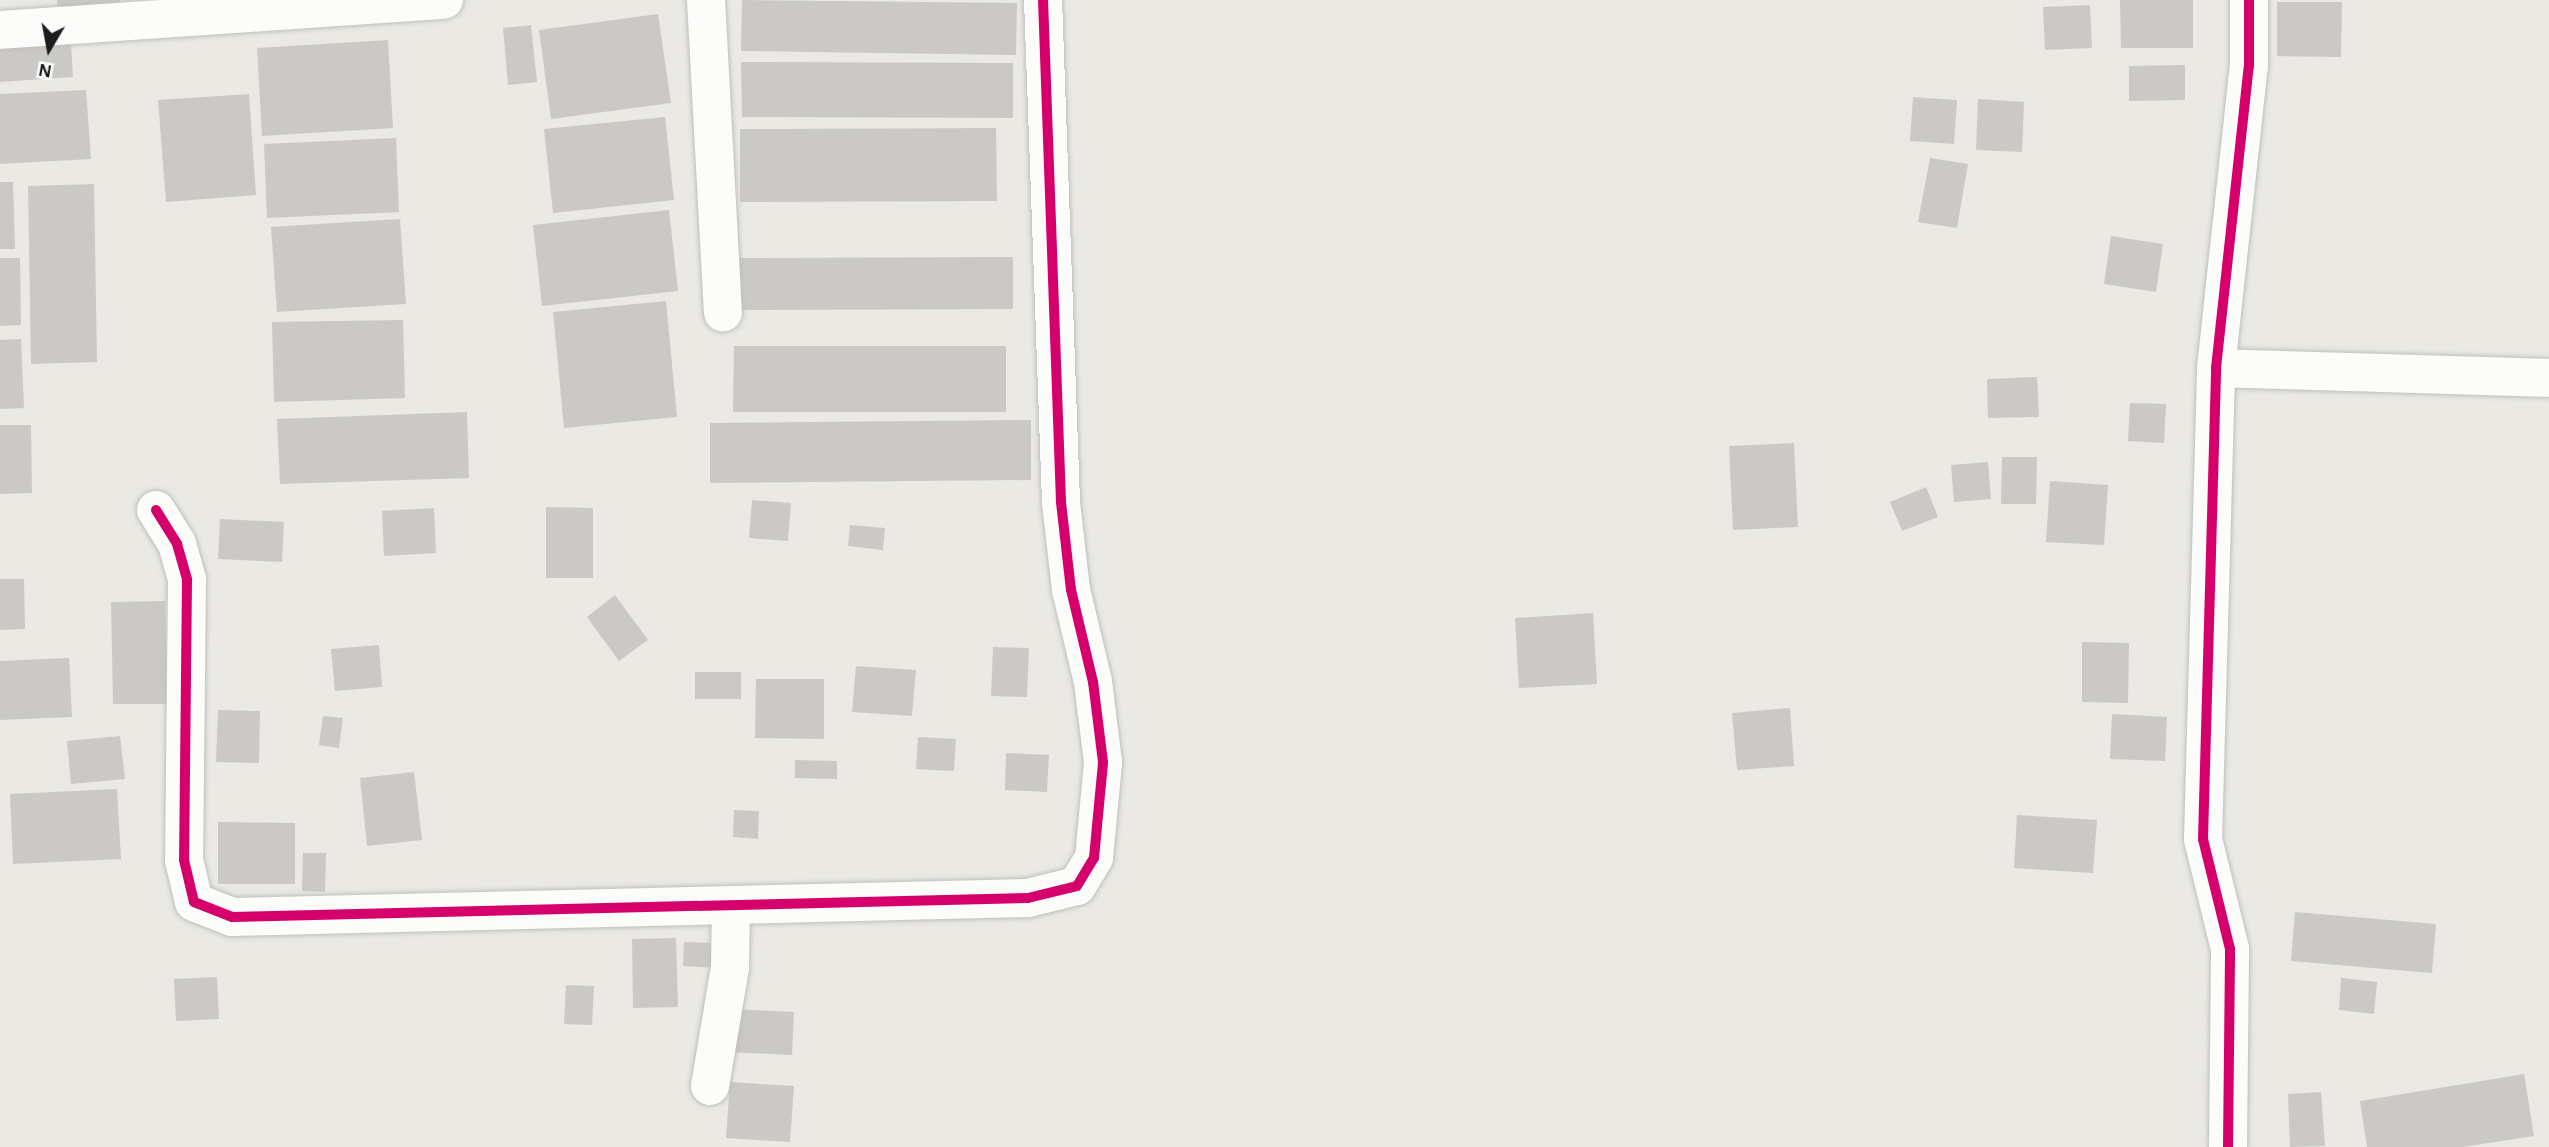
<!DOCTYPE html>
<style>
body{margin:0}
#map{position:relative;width:2549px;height:1147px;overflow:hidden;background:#eae9e4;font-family:"Alegreya Sans",sans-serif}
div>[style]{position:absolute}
.building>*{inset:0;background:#cbc9c6}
.roads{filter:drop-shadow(0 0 2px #c0bfbd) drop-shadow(0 0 2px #c0bfbd)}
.minor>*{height:38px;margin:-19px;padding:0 19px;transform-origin:19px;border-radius:19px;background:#fcfcfb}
.cycleway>*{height:10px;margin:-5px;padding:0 5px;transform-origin:5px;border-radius:5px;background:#d6006c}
span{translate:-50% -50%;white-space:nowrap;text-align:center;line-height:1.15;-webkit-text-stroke:5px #fff;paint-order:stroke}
.north{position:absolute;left:14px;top:14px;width:70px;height:70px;-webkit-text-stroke:5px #fff;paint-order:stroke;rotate:190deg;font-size:19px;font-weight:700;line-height:28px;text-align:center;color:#1c1c1c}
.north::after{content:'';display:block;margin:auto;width:24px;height:32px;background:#1c1c1c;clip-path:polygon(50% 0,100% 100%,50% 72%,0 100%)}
</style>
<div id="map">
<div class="building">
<i style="clip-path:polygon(57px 0,120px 0,120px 4px,58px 8px)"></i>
<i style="clip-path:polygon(742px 0,1017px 3px,1016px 55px,741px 51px)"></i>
<i style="clip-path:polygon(2120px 0,2193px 0,2193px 48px,2121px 48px)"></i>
<i style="clip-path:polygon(2277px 2px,2342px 2px,2341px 57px,2277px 56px)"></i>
<i style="clip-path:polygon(2090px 5px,2092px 48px,2045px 50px,2043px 7px)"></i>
<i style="clip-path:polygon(658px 14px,671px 103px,551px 119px,539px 30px)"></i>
<i style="clip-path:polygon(531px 25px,537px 82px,508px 85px,503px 28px)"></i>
<i style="clip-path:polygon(388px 40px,393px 128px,262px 136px,257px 48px)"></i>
<i style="clip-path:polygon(71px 42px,73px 77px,0 82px,0 47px)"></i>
<i style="clip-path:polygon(741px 62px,1013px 63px,1013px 118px,742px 117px)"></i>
<i style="clip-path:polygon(2185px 65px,2185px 100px,2129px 101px,2129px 66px)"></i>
<i style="clip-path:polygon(86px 90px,91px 159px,0 164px,0 94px)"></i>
<i style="clip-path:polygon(249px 94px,256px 195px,166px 202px,158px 100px)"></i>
<i style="clip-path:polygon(1913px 97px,1957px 100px,1954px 144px,1910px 141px)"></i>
<i style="clip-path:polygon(1978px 99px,2024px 102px,2022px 152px,1976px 150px)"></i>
<i style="clip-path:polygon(665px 117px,674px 200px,553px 213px,544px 129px)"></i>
<i style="clip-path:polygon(996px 128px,997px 201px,740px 202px,740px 129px)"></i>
<i style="clip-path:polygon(396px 138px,399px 212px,267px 218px,264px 144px)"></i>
<i style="clip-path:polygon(1930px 158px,1968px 164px,1957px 228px,1918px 222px)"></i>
<i style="clip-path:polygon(0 182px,13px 182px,15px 249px,0 249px)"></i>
<i style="clip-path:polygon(94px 184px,97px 362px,31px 364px,28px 186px)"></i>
<i style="clip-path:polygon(669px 210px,678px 291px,542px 306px,533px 225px)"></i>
<i style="clip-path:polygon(400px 219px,406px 304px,277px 312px,271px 227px)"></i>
<i style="clip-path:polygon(2111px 236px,2163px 244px,2156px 292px,2104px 284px)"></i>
<i style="clip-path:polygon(1013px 257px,1013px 309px,739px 310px,739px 258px)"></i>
<i style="clip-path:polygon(0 258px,20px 258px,21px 325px,0 326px)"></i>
<i style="clip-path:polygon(666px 301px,677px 417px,564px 428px,553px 312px)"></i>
<i style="clip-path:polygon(403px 320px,405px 398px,274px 402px,272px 322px)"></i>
<i style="clip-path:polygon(21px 339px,24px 408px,0 409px,0 340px)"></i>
<i style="clip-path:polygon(734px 346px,1006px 346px,1006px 412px,733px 412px)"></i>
<i style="clip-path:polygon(2037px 377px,2039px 417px,1988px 418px,1987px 379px)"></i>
<i style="clip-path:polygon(2130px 403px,2166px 404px,2164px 443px,2128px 441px)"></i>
<i style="clip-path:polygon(467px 412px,469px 478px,280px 484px,277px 419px)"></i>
<i style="clip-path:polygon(1031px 420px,1031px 480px,710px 483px,710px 423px)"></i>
<i style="clip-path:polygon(0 425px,31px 425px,32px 493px,0 494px)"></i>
<i style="clip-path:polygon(1794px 443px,1798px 527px,1733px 530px,1729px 446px)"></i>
<i style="clip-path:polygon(2002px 457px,2037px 457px,2036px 504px,2001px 504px)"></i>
<i style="clip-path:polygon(1988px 462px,1991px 499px,1954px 502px,1951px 465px)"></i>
<i style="clip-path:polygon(2050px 481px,2108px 485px,2104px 545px,2046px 542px)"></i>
<i style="clip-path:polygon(1926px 487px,1938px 517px,1902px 531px,1890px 502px)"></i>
<i style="clip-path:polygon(752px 500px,791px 503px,788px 541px,749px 538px)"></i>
<i style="clip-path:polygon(546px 507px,593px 508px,593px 578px,546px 578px)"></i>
<i style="clip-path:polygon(434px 508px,436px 553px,384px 556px,382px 511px)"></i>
<i style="clip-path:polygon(220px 519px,284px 522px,282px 562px,218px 559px)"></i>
<i style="clip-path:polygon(850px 525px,885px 528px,883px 550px,848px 546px)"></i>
<i style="clip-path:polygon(0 579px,24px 579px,25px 629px,0 630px)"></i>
<i style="clip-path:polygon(615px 595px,648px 640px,619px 661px,587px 617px)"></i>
<i style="clip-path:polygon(165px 601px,167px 704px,113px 704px,111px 602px)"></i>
<i style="clip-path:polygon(1593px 613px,1597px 684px,1519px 688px,1515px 618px)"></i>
<i style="clip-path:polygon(2082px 642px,2129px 643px,2128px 703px,2082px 702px)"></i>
<i style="clip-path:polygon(379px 645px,382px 687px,335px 691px,331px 649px)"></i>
<i style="clip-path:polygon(993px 647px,1029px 648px,1027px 697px,991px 696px)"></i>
<i style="clip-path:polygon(69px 658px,72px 717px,0 720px,0 661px)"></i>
<i style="clip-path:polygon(856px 666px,916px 670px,912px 716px,852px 712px)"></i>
<i style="clip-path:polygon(695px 672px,741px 672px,741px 699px,695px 699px)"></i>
<i style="clip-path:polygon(756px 679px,824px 679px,824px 739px,755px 738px)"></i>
<i style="clip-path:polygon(1790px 708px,1794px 766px,1737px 770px,1732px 713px)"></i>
<i style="clip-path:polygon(218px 710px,260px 711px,259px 763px,216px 762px)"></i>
<i style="clip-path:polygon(2112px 714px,2167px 717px,2165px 761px,2110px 759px)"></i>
<i style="clip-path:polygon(323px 716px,343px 718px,339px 748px,319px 745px)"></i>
<i style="clip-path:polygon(120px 736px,125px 779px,71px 784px,67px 741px)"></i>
<i style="clip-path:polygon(918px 737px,956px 739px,954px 771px,916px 769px)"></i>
<i style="clip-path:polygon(1006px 753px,1049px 755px,1047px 792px,1005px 790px)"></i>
<i style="clip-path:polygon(795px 760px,837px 761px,837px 779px,795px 778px)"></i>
<i style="clip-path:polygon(414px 772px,422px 840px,367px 846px,360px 778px)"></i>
<i style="clip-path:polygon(117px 789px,121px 859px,13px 864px,10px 794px)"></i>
<i style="clip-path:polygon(734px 810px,759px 811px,758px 839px,733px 837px)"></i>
<i style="clip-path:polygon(2017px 815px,2097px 820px,2093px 873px,2014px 868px)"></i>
<i style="clip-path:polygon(218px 822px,295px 823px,295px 884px,218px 884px)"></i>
<i style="clip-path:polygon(303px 853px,326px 853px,325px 892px,302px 891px)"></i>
<i style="clip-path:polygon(2295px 912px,2436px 924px,2432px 973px,2291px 961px)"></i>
<i style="clip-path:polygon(676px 938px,678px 1007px,633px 1008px,632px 939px)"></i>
<i style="clip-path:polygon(684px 942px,717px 943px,715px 968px,683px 966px)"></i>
<i style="clip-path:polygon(217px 977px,219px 1019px,176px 1021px,174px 979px)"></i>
<i style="clip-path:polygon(2341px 978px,2377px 982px,2374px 1014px,2339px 1010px)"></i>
<i style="clip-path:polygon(566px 985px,594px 986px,592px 1025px,564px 1024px)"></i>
<i style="clip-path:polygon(729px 1009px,794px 1012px,792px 1055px,727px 1052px)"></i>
<i style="clip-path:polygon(2524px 1074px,2534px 1136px,2463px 1147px,2367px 1147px,2360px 1101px)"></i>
<i style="clip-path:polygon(730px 1082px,794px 1086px,790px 1142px,726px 1138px)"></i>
<i style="clip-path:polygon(2321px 1092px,2325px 1146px,2290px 1147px,2288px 1094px)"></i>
</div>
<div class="roads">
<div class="minor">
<i style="left:706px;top:0;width:313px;rotate:86.9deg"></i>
<i style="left:0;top:30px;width:445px;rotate:-3.9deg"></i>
<i style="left:2216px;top:368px;width:333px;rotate:1.7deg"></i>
<i style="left:156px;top:510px;width:40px;rotate:58deg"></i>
<i style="left:177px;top:544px;width:37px;rotate:74deg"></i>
<i style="left:187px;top:580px;width:280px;rotate:90.6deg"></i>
<i style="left:184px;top:860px;width:43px;rotate:76.6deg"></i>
<i style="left:194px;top:902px;width:41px;rotate:21.5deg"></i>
<i style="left:232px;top:917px;width:796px;rotate:-1.37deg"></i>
<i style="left:1028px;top:898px;width:50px;rotate:-13.8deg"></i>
<i style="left:1077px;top:886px;width:33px;rotate:-59deg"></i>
<i style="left:1094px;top:858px;width:96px;rotate:-84.6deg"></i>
<i style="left:1103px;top:762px;width:81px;rotate:-97.1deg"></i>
<i style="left:1093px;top:682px;width:95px;rotate:-103.4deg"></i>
<i style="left:1071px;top:590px;width:89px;rotate:-96.5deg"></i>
<i style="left:1061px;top:502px;width:502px;rotate:-92.05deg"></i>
<i style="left:710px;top:1086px;width:120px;rotate:-80.4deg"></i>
<i style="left:730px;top:968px;width:61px;rotate:-89.1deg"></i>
<i style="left:2228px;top:1147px;width:198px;rotate:-89.4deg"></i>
<i style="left:2230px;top:949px;width:113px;rotate:-103.8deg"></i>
<i style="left:2203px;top:839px;width:471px;rotate:-88.4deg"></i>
<i style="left:2216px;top:368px;width:304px;rotate:-83.8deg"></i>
<i style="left:2249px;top:66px;width:66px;rotate:-90deg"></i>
</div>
</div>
<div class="cycleway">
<i style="left:156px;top:510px;width:40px;rotate:58deg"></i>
<i style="left:177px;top:544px;width:37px;rotate:74deg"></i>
<i style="left:187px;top:580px;width:280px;rotate:90.6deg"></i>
<i style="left:184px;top:860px;width:43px;rotate:76.6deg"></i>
<i style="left:194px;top:902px;width:41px;rotate:21.5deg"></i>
<i style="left:232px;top:917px;width:796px;rotate:-1.37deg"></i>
<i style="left:1028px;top:898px;width:50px;rotate:-13.8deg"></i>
<i style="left:1077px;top:886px;width:33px;rotate:-59deg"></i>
<i style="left:1094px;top:858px;width:96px;rotate:-84.6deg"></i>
<i style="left:1103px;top:762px;width:81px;rotate:-97.1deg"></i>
<i style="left:1093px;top:682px;width:95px;rotate:-103.4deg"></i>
<i style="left:1071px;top:590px;width:89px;rotate:-96.5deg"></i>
<i style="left:1061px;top:502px;width:502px;rotate:-92.05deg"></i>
<i style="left:2228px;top:1147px;width:198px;rotate:-89.4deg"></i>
<i style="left:2230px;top:949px;width:113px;rotate:-103.8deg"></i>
<i style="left:2203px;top:839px;width:471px;rotate:-88.4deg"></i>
<i style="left:2216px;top:368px;width:304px;rotate:-83.8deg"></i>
<i style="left:2249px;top:66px;width:66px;rotate:-90deg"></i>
</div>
<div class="north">N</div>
</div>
